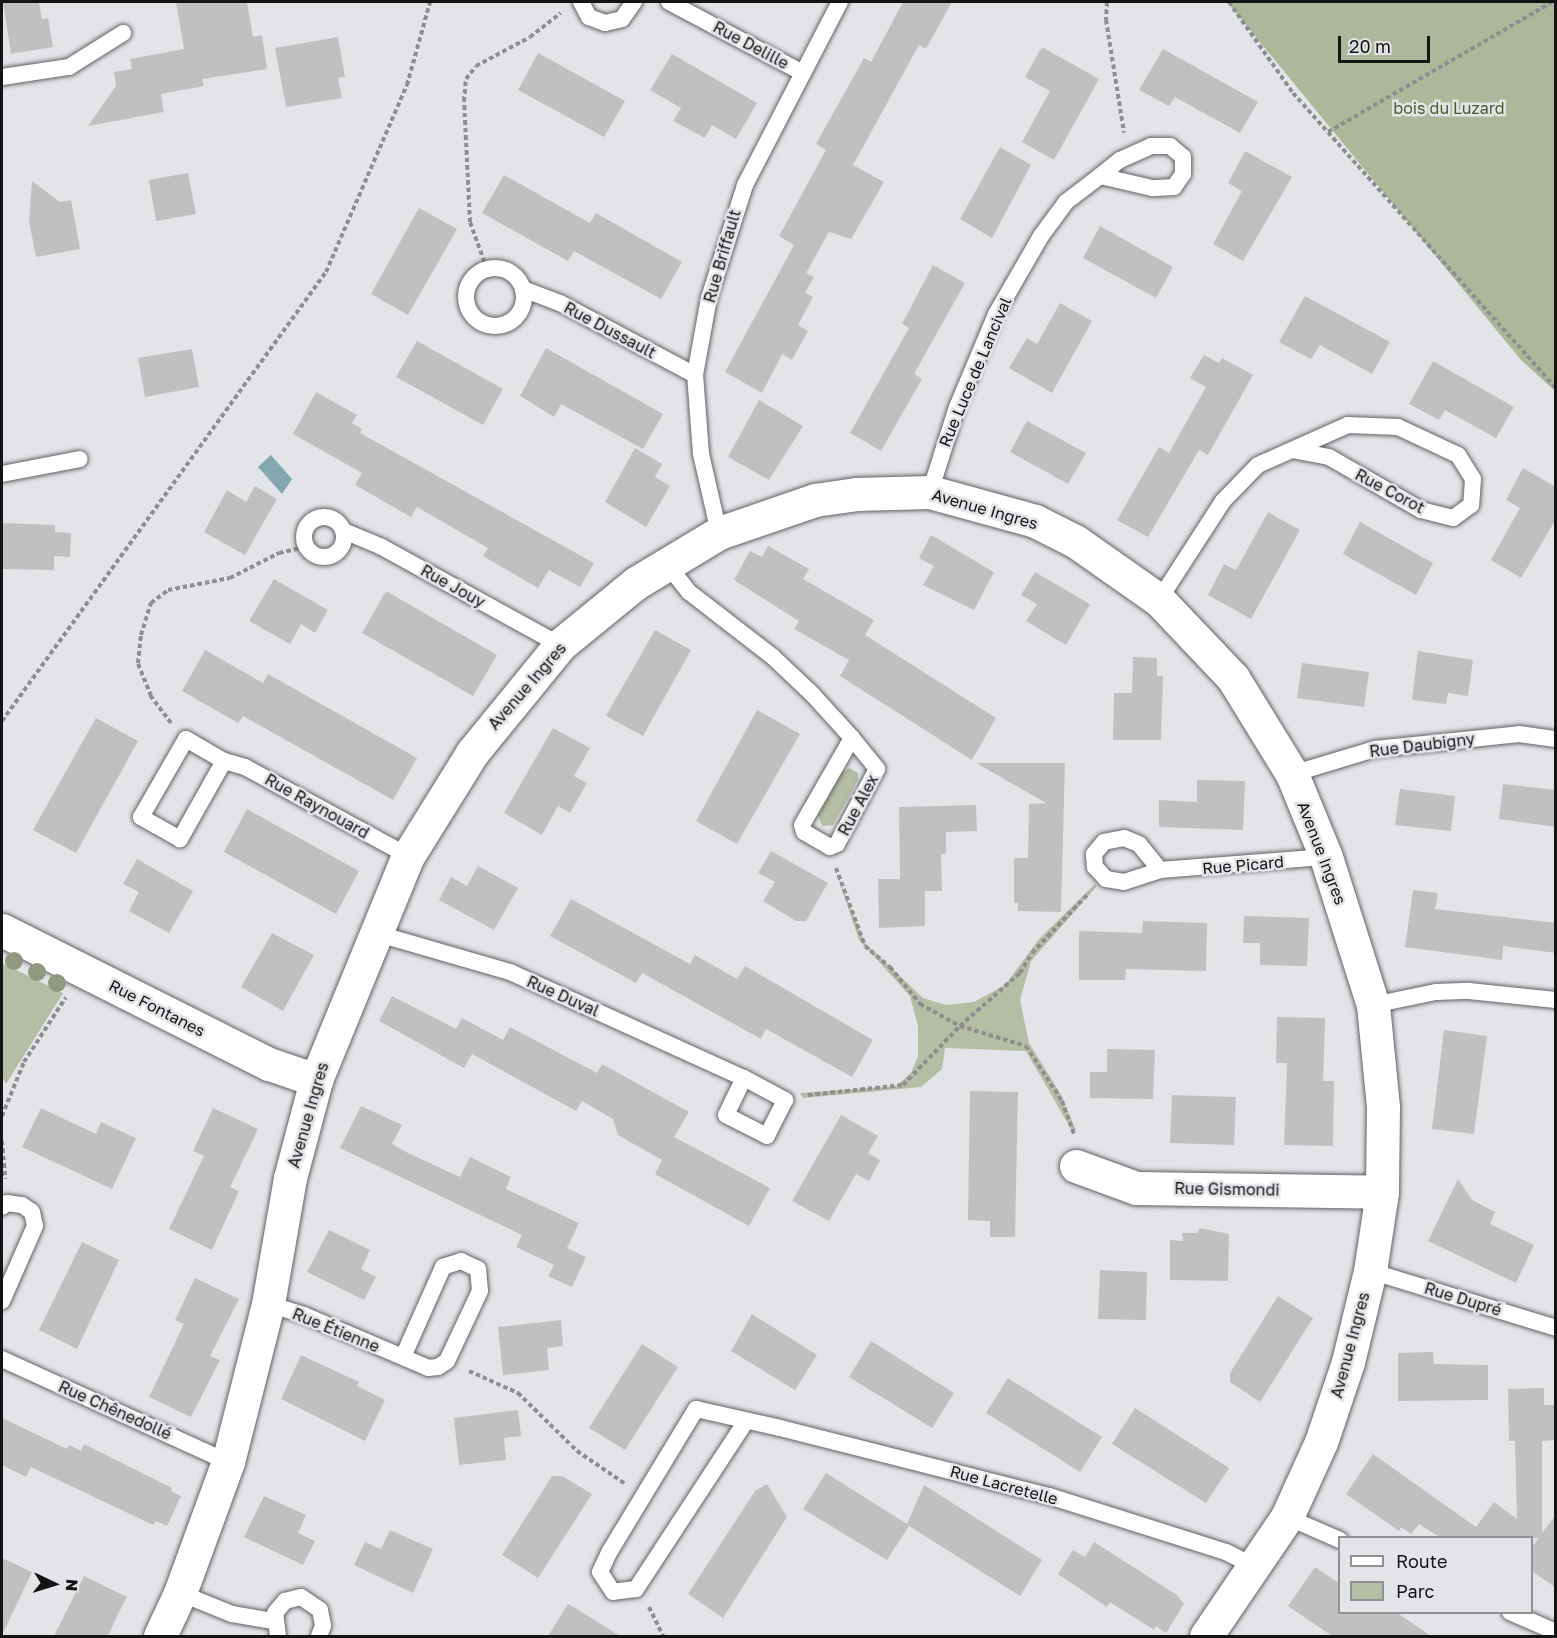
<!DOCTYPE html>
<meta charset="utf-8">
<style>
body{margin:0}
#map{position:relative;width:1557px;height:1638px;overflow:hidden;background:#e3e4e7;font-family:"Golos Text",sans-serif}
div>[style]{position:absolute}
.green>*{inset:0;background:#b5bda4}
.forest>*{inset:0;background:#adb799}
.water>*{inset:0;background:#83a8b1}
.building>*{inset:0;background:#c2c0be}
.path>*{height:4px;margin-top:-2px;transform-origin:0;background:repeating-linear-gradient(90deg,#8e8e90 0 4.5px,transparent 0 7.5px)}
.roads{filter:drop-shadow(0 0 2px #626366) drop-shadow(0 0 2px #626366)}
.lane>*{height:16px;margin:-8px;padding:0 8px;transform-origin:8px;border-radius:8px;background:#fff}
.lane>.ring{margin:-8px;padding:0;box-sizing:content-box;background:none;border:16px solid #fff;border-radius:50%}
.street>*{height:33px;margin:-16.5px;padding:0 16.5px;transform-origin:16.5px;border-radius:16.5px;background:#fff}
.trees>*{width:18px;height:18px;margin:-9px;border-radius:50%;background:#90987f}
span{translate:-50% -50%;white-space:nowrap;text-align:center;line-height:1.15;-webkit-text-stroke:5px #e3e4e7;paint-order:stroke}
.street-label{font-size:16px;color:#141415}
.park-label{font-size:16px;color:#4d5a2a}
.frame{position:absolute;inset:0;border:3px solid #141415;pointer-events:none}
.legend{position:absolute;left:1338px;top:1536px;width:195px;height:78px;box-sizing:border-box;background:#e3e4e7;border:2px solid #909193;margin:0;padding:8px 10px;list-style:none;font-size:18px;color:#141415}
.legend li{display:flex;align-items:center;gap:12px;height:30px}
.legend b{width:30px;border:2px solid #909193}
.north{position:absolute;left:24px;top:1554px;width:60px;height:60px;-webkit-text-stroke:4px #e3e4e7;paint-order:stroke;rotate:94deg;font-size:16px;font-weight:700;line-height:24px;text-align:center;color:#141415}
.north::after{content:'';display:block;margin:auto;width:21px;height:27px;background:#141415;clip-path:polygon(50% 0,100% 100%,50% 72%,0 100%)}
.scale{position:absolute;left:1338px;top:36px;width:92px;height:27px;box-sizing:border-box;border:3px solid #141415;border-top:0;padding-left:8px;font-size:18px;line-height:21px;white-space:nowrap;color:#141415;-webkit-text-stroke:4px #e3e4e7;paint-order:stroke}
</style>
<div id="map">
<div class="green">
<i style="clip-path:polygon(849px 768px,858px 773px,858px 780px,833px 825px,822px 826px,818px 815px,841px 773px)"></i>
<i style="clip-path:polygon(836px 871px,865px 943px,923px 998px,946px 1005px,974px 1002px,1005px 985px,1040px 938px,1095px 884px,1097px 886px,1031px 961px,1020px 1000px,1029px 1043px,1060px 1093px,1076px 1130px,1071px 1129px,1026px 1051px,945px 1048px,942px 1069px,921px 1087px,803px 1098px,800px 1093px,896px 1086px,911px 1073px,918px 1056px,918px 1026px,910px 996px,859px 940px)"></i>
<i style="clip-path:polygon(2px 963px,63px 993px,6px 1084px,2px 1076px)"></i>
</div>
<div class="forest">
<i style="clip-path:polygon(1227px 2px,1555px 2px,1555px 391px,1521px 360px)"></i>
</div>
<div class="water">
<i style="clip-path:polygon(271px 455px,292px 479px,282px 494px,258px 467px)"></i>
</div>
<div class="building">
<i style="clip-path:polygon(3px 2px,39px 2px,42px 19px,48px 18px,53px 47px,11px 54px)"></i>
<i style="clip-path:polygon(176px 2px,247px 2px,253px 37px,262px 35px,267px 69px,202px 79px,204px 86px,161px 94px,164px 112px,88px 126px,116px 86px,114px 72px,132px 69px,130px 59px,184px 49px)"></i>
<i style="clip-path:polygon(903px 2px,952px 2px,926px 49px,919px 45px,853px 165px,884px 182px,851px 239px,829px 232px,806px 273px,814px 277px,805px 293px,813px 297px,798px 325px,808px 331px,792px 360px,782px 354px,762px 393px,725px 372px,794px 245px,779px 236px,826px 150px,816px 144px,864px 58px,871px 62px)"></i>
<i style="clip-path:polygon(338px 37px,345px 77px,338px 78px,342px 98px,286px 107px,275px 48px)"></i>
<i style="clip-path:polygon(1042px 47px,1099px 79px,1054px 160px,1022px 142px,1050px 91px,1025px 77px)"></i>
<i style="clip-path:polygon(1163px 49px,1258px 102px,1240px 133px,1175px 97px,1169px 106px,1139px 90px)"></i>
<i style="clip-path:polygon(538px 53px,625px 101px,604px 137px,518px 90px)"></i>
<i style="clip-path:polygon(672px 54px,757px 103px,736px 139px,712px 125px,705px 138px,673px 121px,681px 108px,650px 90px)"></i>
<i style="clip-path:polygon(1000px 147px,1031px 165px,992px 238px,960px 219px)"></i>
<i style="clip-path:polygon(1245px 151px,1292px 177px,1243px 261px,1213px 244px,1242px 191px,1228px 183px)"></i>
<i style="clip-path:polygon(188px 173px,196px 214px,156px 221px,149px 180px)"></i>
<i style="clip-path:polygon(504px 175px,590px 223px,596px 213px,682px 262px,661px 299px,574px 251px,568px 261px,482px 213px)"></i>
<i style="clip-path:polygon(32px 181px,60px 202px,71px 200px,80px 249px,36px 257px,29px 221px)"></i>
<i style="clip-path:polygon(419px 208px,457px 229px,408px 315px,371px 294px)"></i>
<i style="clip-path:polygon(1100px 226px,1173px 267px,1156px 298px,1083px 258px)"></i>
<i style="clip-path:polygon(933px 265px,965px 283px,914px 374px,922px 379px,881px 451px,850px 433px,909px 328px,902px 324px)"></i>
<i style="clip-path:polygon(1305px 296px,1390px 342px,1372px 374px,1320px 345px,1311px 359px,1279px 342px)"></i>
<i style="clip-path:polygon(1060px 303px,1092px 321px,1052px 393px,1009px 368px,1027px 338px,1037px 344px)"></i>
<i style="clip-path:polygon(417px 341px,503px 389px,483px 425px,396px 377px)"></i>
<i style="clip-path:polygon(546px 348px,663px 414px,643px 449px,561px 404px,554px 417px,520px 396px)"></i>
<i style="clip-path:polygon(192px 349px,199px 387px,145px 397px,138px 358px)"></i>
<i style="clip-path:polygon(1204px 355px,1219px 363px,1222px 358px,1253px 375px,1208px 455px,1199px 450px,1148px 537px,1117px 520px,1159px 447px,1169px 453px,1206px 387px,1190px 378px)"></i>
<i style="clip-path:polygon(1433px 361px,1514px 407px,1496px 438px,1445px 410px,1439px 420px,1409px 404px)"></i>
<i style="clip-path:polygon(316px 392px,357px 415px,352px 423px,362px 429px,360px 433px,594px 563px,580px 587px,549px 570px,538px 588px,483px 556px,488px 548px,417px 507px,411px 517px,355px 485px,362px 473px,293px 434px)"></i>
<i style="clip-path:polygon(759px 400px,803px 426px,769px 480px,728px 457px)"></i>
<i style="clip-path:polygon(1027px 421px,1086px 453px,1068px 484px,1010px 452px)"></i>
<i style="clip-path:polygon(635px 448px,662px 464px,655px 477px,670px 486px,646px 527px,605px 502px)"></i>
<i style="clip-path:polygon(1523px 468px,1556px 487px,1556px 519px,1521px 578px,1491px 560px,1520px 508px,1506px 500px)"></i>
<i style="clip-path:polygon(255px 486px,277px 499px,245px 555px,204px 532px,227px 490px,246px 502px)"></i>
<i style="clip-path:polygon(1268px 512px,1300px 530px,1251px 619px,1208px 595px,1224px 564px,1236px 570px)"></i>
<i style="clip-path:polygon(1360px 522px,1433px 563px,1416px 595px,1343px 554px)"></i>
<i style="clip-path:polygon(2px 523px,55px 525px,55px 532px,71px 533px,70px 557px,54px 556px,54px 570px,2px 569px)"></i>
<i style="clip-path:polygon(931px 535px,994px 572px,974px 610px,923px 585px,934px 566px,919px 558px)"></i>
<i style="clip-path:polygon(768px 546px,809px 569px,803px 579px,874px 620px,865px 635px,996px 718px,972px 760px,840px 676px,849px 660px,794px 629px,799px 621px,734px 580px,750px 551px,762px 557px)"></i>
<i style="clip-path:polygon(1035px 572px,1090px 604px,1066px 645px,1026px 621px,1037px 604px,1021px 595px)"></i>
<i style="clip-path:polygon(274px 579px,328px 610px,315px 633px,301px 624px,290px 644px,249px 621px)"></i>
<i style="clip-path:polygon(386px 591px,497px 655px,473px 696px,362px 633px)"></i>
<i style="clip-path:polygon(655px 630px,691px 650px,643px 736px,606px 716px)"></i>
<i style="clip-path:polygon(205px 650px,263px 683px,268px 674px,417px 758px,393px 800px,243px 716px,238px 723px,182px 691px)"></i>
<i style="clip-path:polygon(1418px 651px,1473px 660px,1468px 696px,1448px 693px,1446px 704px,1412px 700px)"></i>
<i style="clip-path:polygon(1133px 657px,1157px 658px,1157px 676px,1163px 676px,1161px 740px,1113px 740px,1114px 693px,1132px 693px)"></i>
<i style="clip-path:polygon(1302px 663px,1369px 672px,1364px 707px,1297px 698px)"></i>
<i style="clip-path:polygon(757px 710px,800px 734px,737px 844px,696px 821px)"></i>
<i style="clip-path:polygon(96px 718px,138px 741px,76px 853px,33px 830px)"></i>
<i style="clip-path:polygon(553px 728px,590px 748px,574px 776px,587px 783px,570px 813px,558px 806px,542px 835px,504px 813px)"></i>
<i style="clip-path:polygon(976px 763px,1065px 763px,1061px 912px,1018px 911px,1018px 903px,1014px 903px,1014px 858px,1028px 858px,1029px 804px,1046px 803px)"></i>
<i style="clip-path:polygon(1197px 780px,1245px 781px,1243px 830px,1159px 827px,1159px 800px,1197px 802px)"></i>
<i style="clip-path:polygon(1503px 784px,1556px 790px,1556px 827px,1499px 819px)"></i>
<i style="clip-path:polygon(1400px 789px,1455px 796px,1451px 831px,1395px 825px)"></i>
<i style="clip-path:polygon(976px 805px,977px 831px,946px 832px,946px 854px,941px 854px,942px 891px,925px 891px,925px 926px,879px 928px,878px 879px,900px 879px,899px 807px)"></i>
<i style="clip-path:polygon(247px 809px,359px 871px,336px 914px,224px 852px)"></i>
<i style="clip-path:polygon(771px 851px,828px 883px,806px 921px,796px 921px,763px 901px,775px 882px,758px 873px)"></i>
<i style="clip-path:polygon(137px 859px,193px 891px,169px 933px,129px 911px,139px 892px,123px 884px)"></i>
<i style="clip-path:polygon(478px 866px,518px 888px,494px 930px,439px 900px,451px 877px,467px 886px)"></i>
<i style="clip-path:polygon(1413px 890px,1438px 893px,1435px 909px,1556px 923px,1556px 953px,1503px 946px,1502px 960px,1405px 947px)"></i>
<i style="clip-path:polygon(571px 899px,690px 964px,695px 955px,737px 979px,745px 966px,873px 1040px,852px 1077px,766px 1029px,761px 1039px,642px 973px,636px 983px,550px 936px)"></i>
<i style="clip-path:polygon(1244px 916px,1309px 918px,1307px 966px,1260px 965px,1260px 943px,1243px 943px)"></i>
<i style="clip-path:polygon(1143px 921px,1207px 923px,1206px 971px,1126px 969px,1125px 980px,1079px 980px,1079px 931px,1142px 933px)"></i>
<i style="clip-path:polygon(272px 933px,314px 955px,283px 1011px,241px 987px)"></i>
<i style="clip-path:polygon(392px 996px,456px 1029px,462px 1018px,503px 1040px,510px 1027px,597px 1073px,602px 1064px,689px 1112px,674px 1137px,770px 1188px,749px 1226px,655px 1174px,662px 1160px,618px 1135px,613px 1119px,582px 1101px,576px 1111px,472px 1054px,464px 1068px,379px 1021px)"></i>
<i style="clip-path:polygon(1277px 1017px,1325px 1018px,1323px 1081px,1334px 1081px,1333px 1146px,1284px 1145px,1287px 1063px,1276px 1063px)"></i>
<i style="clip-path:polygon(1444px 1030px,1487px 1036px,1474px 1134px,1432px 1129px)"></i>
<i style="clip-path:polygon(1107px 1049px,1155px 1050px,1153px 1099px,1090px 1098px,1090px 1072px,1107px 1072px)"></i>
<i style="clip-path:polygon(970px 1091px,1018px 1092px,1015px 1237px,990px 1237px,990px 1221px,968px 1220px)"></i>
<i style="clip-path:polygon(1172px 1095px,1236px 1097px,1234px 1145px,1170px 1143px)"></i>
<i style="clip-path:polygon(361px 1106px,402px 1125px,392px 1144px,408px 1153px,460px 1177px,470px 1157px,511px 1177px,506px 1189px,579px 1223px,567px 1248px,586px 1257px,572px 1287px,548px 1276px,554px 1265px,516px 1247px,522px 1235px,340px 1148px)"></i>
<i style="clip-path:polygon(41px 1108px,96px 1134px,101px 1122px,136px 1138px,112px 1189px,22px 1147px)"></i>
<i style="clip-path:polygon(213px 1108px,258px 1129px,230px 1187px,239px 1191px,212px 1250px,169px 1229px,204px 1156px,193px 1151px)"></i>
<i style="clip-path:polygon(841px 1115px,878px 1136px,868px 1153px,880px 1160px,869px 1181px,856px 1174px,829px 1221px,792px 1201px)"></i>
<i style="clip-path:polygon(1458px 1179px,1472px 1200px,1495px 1212px,1490px 1224px,1534px 1245px,1516px 1283px,1428px 1241px)"></i>
<i style="clip-path:polygon(1200px 1228px,1229px 1234px,1228px 1281px,1170px 1280px,1170px 1240px,1183px 1241px,1182px 1233px,1197px 1233px)"></i>
<i style="clip-path:polygon(329px 1230px,370px 1250px,361px 1269px,376px 1277px,364px 1300px,307px 1272px)"></i>
<i style="clip-path:polygon(82px 1242px,119px 1260px,77px 1349px,39px 1330px)"></i>
<i style="clip-path:polygon(1100px 1270px,1147px 1272px,1146px 1320px,1098px 1319px)"></i>
<i style="clip-path:polygon(195px 1278px,239px 1299px,210px 1356px,220px 1360px,191px 1417px,149px 1397px,184px 1324px,175px 1320px)"></i>
<i style="clip-path:polygon(1278px 1296px,1313px 1318px,1260px 1402px,1230px 1382px,1230px 1373px)"></i>
<i style="clip-path:polygon(752px 1314px,817px 1355px,795px 1390px,731px 1351px)"></i>
<i style="clip-path:polygon(561px 1320px,563px 1346px,547px 1348px,549px 1370px,503px 1375px,498px 1327px)"></i>
<i style="clip-path:polygon(871px 1341px,954px 1393px,932px 1428px,849px 1377px)"></i>
<i style="clip-path:polygon(642px 1344px,678px 1367px,625px 1450px,589px 1428px)"></i>
<i style="clip-path:polygon(1433px 1352px,1434px 1364px,1488px 1365px,1488px 1400px,1398px 1401px,1398px 1353px)"></i>
<i style="clip-path:polygon(301px 1355px,359px 1382px,357px 1386px,385px 1400px,365px 1441px,281px 1399px)"></i>
<i style="clip-path:polygon(1008px 1378px,1102px 1437px,1080px 1472px,986px 1413px)"></i>
<i style="clip-path:polygon(1544px 1388px,1544px 1405px,1556px 1405px,1556px 1440px,1542px 1441px,1542px 1533px,1556px 1515px,1556px 1588px,1532px 1571px,1532px 1547px,1539px 1538px,1441px 1538px,1419px 1524px,1411px 1534px,1401px 1527px,1399px 1531px,1346px 1494px,1373px 1454px,1476px 1527px,1494px 1502px,1517px 1519px,1515px 1441px,1509px 1441px,1508px 1389px)"></i>
<i style="clip-path:polygon(1135px 1408px,1229px 1468px,1206px 1503px,1112px 1444px)"></i>
<i style="clip-path:polygon(518px 1410px,521px 1436px,504px 1438px,506px 1460px,459px 1465px,454px 1418px)"></i>
<i style="clip-path:polygon(2px 1418px,67px 1449px,69px 1445px,81px 1451px,84px 1444px,172px 1488px,171px 1491px,181px 1496px,167px 1526px,156px 1521px,153px 1525px,31px 1467px,26px 1477px,2px 1465px)"></i>
<i style="clip-path:polygon(826px 1473px,907px 1524px,924px 1485px,1042px 1560px,1020px 1596px,909px 1526px,887px 1560px,803px 1509px)"></i>
<i style="clip-path:polygon(552px 1476px,562px 1476px,592px 1494px,538px 1578px,502px 1555px)"></i>
<i style="clip-path:polygon(767px 1484px,787px 1517px,723px 1618px,688px 1594px,755px 1491px)"></i>
<i style="clip-path:polygon(264px 1496px,306px 1515px,298px 1533px,315px 1541px,303px 1565px,244px 1537px)"></i>
<i style="clip-path:polygon(390px 1530px,433px 1549px,413px 1593px,354px 1565px,365px 1542px,381px 1549px)"></i>
<i style="clip-path:polygon(1094px 1542px,1177px 1595px,1184px 1604px,1166px 1633px,1156px 1626px,1154px 1630px,1110px 1602px,1107px 1607px,1058px 1574px,1073px 1550px,1085px 1557px)"></i>
<i style="clip-path:polygon(2px 1558px,32px 1572px,2px 1635px)"></i>
<i style="clip-path:polygon(1315px 1567px,1340px 1584px,1340px 1612px,1396px 1612px,1431px 1636px,1332px 1636px,1288px 1606px)"></i>
<i style="clip-path:polygon(84px 1576px,127px 1597px,119px 1612px,108px 1636px,54px 1636px)"></i>
<i style="clip-path:polygon(568px 1604px,580px 1611px,620px 1636px,548px 1636px)"></i>
</div>
<div class="path">
<i style="left:1107px;top:2px;width:18px;rotate:93deg"></i>
<i style="left:1106px;top:20px;width:114px;rotate:80.9deg"></i>
<i style="left:1229px;top:2px;width:111px;rotate:54.9deg"></i>
<i style="left:1293px;top:93px;width:395px;rotate:48.3deg"></i>
<i style="left:1328px;top:132px;width:259px;rotate:-30.1deg"></i>
<i style="left:487px;top:269px;width:50px;rotate:-109.9deg"></i>
<i style="left:470px;top:222px;width:121px;rotate:-92.8deg"></i>
<i style="left:464px;top:101px;width:22px;rotate:-85deg"></i>
<i style="left:466px;top:79px;width:16px;rotate:-52deg"></i>
<i style="left:476px;top:66px;width:61px;rotate:-28.2deg"></i>
<i style="left:530px;top:37px;width:39px;rotate:-38deg"></i>
<i style="left:2px;top:721px;width:554px;rotate:-54.19deg"></i>
<i style="left:326px;top:272px;width:204px;rotate:-66.6deg"></i>
<i style="left:407px;top:85px;width:86px;rotate:-74.5deg"></i>
<i style="left:171px;top:723px;width:34px;rotate:-127deg"></i>
<i style="left:151px;top:696px;width:35px;rotate:-112deg"></i>
<i style="left:138px;top:663px;width:28px;rotate:-84deg"></i>
<i style="left:141px;top:635px;width:34px;rotate:-73deg"></i>
<i style="left:151px;top:603px;width:21px;rotate:-37deg"></i>
<i style="left:168px;top:590px;width:63px;rotate:-11deg"></i>
<i style="left:230px;top:578px;width:55px;rotate:-27deg"></i>
<i style="left:279px;top:553px;width:28px;rotate:-13deg"></i>
<i style="left:836px;top:868px;width:83px;rotate:69.6deg"></i>
<i style="left:865px;top:946px;width:33px;rotate:40deg"></i>
<i style="left:890px;top:967px;width:48px;rotate:51deg"></i>
<i style="left:920px;top:1004px;width:46px;rotate:28.8deg"></i>
<i style="left:960px;top:1026px;width:69px;rotate:16.9deg"></i>
<i style="left:1026px;top:1046px;width:66px;rotate:56.8deg"></i>
<i style="left:1062px;top:1101px;width:35px;rotate:70deg"></i>
<i style="left:808px;top:1095px;width:96px;rotate:-6deg"></i>
<i style="left:903px;top:1085px;width:82px;rotate:-46deg"></i>
<i style="left:960px;top:1026px;width:80px;rotate:-41.5deg"></i>
<i style="left:1020px;top:973px;width:23px;rotate:-59deg"></i>
<i style="left:1032px;top:953px;width:83px;rotate:-46.5deg"></i>
<i style="left:2px;top:1116px;width:58px;rotate:-67.8deg"></i>
<i style="left:24px;top:1062px;width:77px;rotate:-57.1deg"></i>
<i style="left:2px;top:1141px;width:38px;rotate:85deg"></i>
<i style="left:469px;top:1371px;width:54px;rotate:24.2deg"></i>
<i style="left:518px;top:1393px;width:83px;rotate:44.5deg"></i>
<i style="left:577px;top:1451px;width:57px;rotate:34.2deg"></i>
<i style="left:649px;top:1607px;width:32px;rotate:64deg"></i>
</div>
<div class="roads">
<div class="lane">
<i style="left:581px;top:2px;width:17px;rotate:62deg"></i>
<i style="left:589px;top:17px;width:17px;rotate:21deg"></i>
<i style="left:605px;top:23px;width:17px;rotate:-13deg"></i>
<i style="left:622px;top:19px;width:21px;rotate:-55deg"></i>
<i style="left:669px;top:2px;width:149px;rotate:27.9deg"></i>
<i style="left:2px;top:77px;width:68px;rotate:-8.5deg"></i>
<i style="left:69px;top:67px;width:64px;rotate:-32.2deg"></i>
<i class="ring" style="left:466px;top:268px;width:42px;height:42px"></i>
<i style="left:523px;top:289px;width:40px;rotate:21deg"></i>
<i style="left:560px;top:303px;width:153px;rotate:28.1deg"></i>
<i style="left:2px;top:474px;width:79px;rotate:-10.9deg"></i>
<i style="left:930px;top:492px;width:89px;rotate:-72.4deg"></i>
<i style="left:957px;top:407px;width:101px;rotate:-67.2deg"></i>
<i style="left:996px;top:314px;width:90px;rotate:-60deg"></i>
<i style="left:1041px;top:236px;width:42px;rotate:-53.7deg"></i>
<i style="left:1066px;top:202px;width:43px;rotate:-37.4deg"></i>
<i style="left:1100px;top:176px;width:26px;rotate:-39deg"></i>
<i style="left:1120px;top:160px;width:34px;rotate:-24deg"></i>
<i style="left:1151px;top:146px;width:19px"></i>
<i style="left:1170px;top:146px;width:17px;rotate:40deg"></i>
<i style="left:1183px;top:157px;width:17px;rotate:90deg"></i>
<i style="left:1183px;top:174px;width:16px;rotate:125deg"></i>
<i style="left:1174px;top:187px;width:22px;rotate:177deg"></i>
<i style="left:1152px;top:188px;width:53px;rotate:-167deg"></i>
<i class="ring" style="left:304px;top:517px;width:24px;height:24px"></i>
<i style="left:344px;top:531px;width:41px;rotate:22.8deg"></i>
<i style="left:382px;top:547px;width:203px;rotate:28.8deg"></i>
<i style="left:719px;top:533px;width:81px;rotate:-102.8deg"></i>
<i style="left:701px;top:454px;width:79px;rotate:-94.3deg"></i>
<i style="left:695px;top:375px;width:78px;rotate:-79.7deg"></i>
<i style="left:709px;top:298px;width:119px;rotate:-72.3deg"></i>
<i style="left:745px;top:185px;width:206px;rotate:-62.6deg"></i>
<i style="left:667px;top:564px;width:36px;rotate:52deg"></i>
<i style="left:689px;top:592px;width:106px;rotate:37.7deg"></i>
<i style="left:773px;top:657px;width:55px;rotate:43.5deg"></i>
<i style="left:813px;top:695px;width:58px;rotate:47.8deg"></i>
<i style="left:852px;top:738px;width:40px;rotate:51deg"></i>
<i style="left:877px;top:769px;width:85px;rotate:118.1deg"></i>
<i style="left:837px;top:844px;width:8px;rotate:157deg"></i>
<i style="left:830px;top:847px;width:30px;rotate:-150deg"></i>
<i style="left:804px;top:832px;width:7px;rotate:-106deg"></i>
<i style="left:802px;top:825px;width:100px;rotate:-60.1deg"></i>
<i style="left:1159px;top:600px;width:118px;rotate:-57.1deg"></i>
<i style="left:1223px;top:501px;width:50px;rotate:-45.8deg"></i>
<i style="left:1258px;top:465px;width:98px;rotate:-24deg"></i>
<i style="left:1348px;top:425px;width:50px;rotate:2.3deg"></i>
<i style="left:1398px;top:427px;width:66px;rotate:25deg"></i>
<i style="left:1458px;top:455px;width:28px;rotate:58deg"></i>
<i style="left:1473px;top:479px;width:26px;rotate:94deg"></i>
<i style="left:1471px;top:505px;width:22px;rotate:144deg"></i>
<i style="left:1453px;top:518px;width:33px;rotate:-166deg"></i>
<i style="left:1421px;top:510px;width:106px;rotate:-150.1deg"></i>
<i style="left:1329px;top:457px;width:36px;rotate:-169deg"></i>
<i style="left:186px;top:739px;width:44px;rotate:30.1deg"></i>
<i style="left:224px;top:761px;width:90px;rotate:119.4deg"></i>
<i style="left:180px;top:839px;width:45px;rotate:-150.6deg"></i>
<i style="left:141px;top:817px;width:90px;rotate:-60deg"></i>
<i style="left:224px;top:761px;width:22px;rotate:16deg"></i>
<i style="left:245px;top:767px;width:186px;rotate:28.6deg"></i>
<i style="left:1292px;top:774px;width:87px;rotate:-16.8deg"></i>
<i style="left:1375px;top:749px;width:145px;rotate:-5.9deg"></i>
<i style="left:1519px;top:734px;width:37px;rotate:8deg"></i>
<i style="left:1160px;top:870px;width:33px;rotate:-129deg"></i>
<i style="left:1139px;top:844px;width:16px;rotate:-158deg"></i>
<i style="left:1124px;top:838px;width:20px;rotate:169deg"></i>
<i style="left:1104px;top:842px;width:16px;rotate:130deg"></i>
<i style="left:1094px;top:854px;width:13px;rotate:86deg"></i>
<i style="left:1095px;top:867px;width:16px;rotate:47deg"></i>
<i style="left:1106px;top:879px;width:18px;rotate:9deg"></i>
<i style="left:1124px;top:882px;width:38px;rotate:-18deg"></i>
<i style="left:1160px;top:870px;width:167px;rotate:-4.5deg"></i>
<i style="left:375px;top:933px;width:141px;rotate:16.1deg"></i>
<i style="left:510px;top:972px;width:257px;rotate:24.4deg"></i>
<i style="left:744px;top:1078px;width:47px;rotate:28.2deg"></i>
<i style="left:785px;top:1100px;width:40px;rotate:116.6deg"></i>
<i style="left:767px;top:1136px;width:46px;rotate:-152.9deg"></i>
<i style="left:726px;top:1115px;width:41px;rotate:-64.1deg"></i>
<i style="left:1373px;top:1005px;width:64px;rotate:-11.7deg"></i>
<i style="left:1436px;top:992px;width:33px;rotate:-2deg"></i>
<i style="left:1469px;top:991px;width:87px;rotate:5.9deg"></i>
<i style="left:2px;top:1207px;width:6px;rotate:-39deg"></i>
<i style="left:7px;top:1203px;width:15px;rotate:8deg"></i>
<i style="left:22px;top:1205px;width:12px;rotate:35deg"></i>
<i style="left:32px;top:1212px;width:14px;rotate:78deg"></i>
<i style="left:35px;top:1226px;width:82px;rotate:113.7deg"></i>
<i style="left:1370px;top:1271px;width:195px;rotate:17deg"></i>
<i style="left:268px;top:1304px;width:38px;rotate:17deg"></i>
<i style="left:304px;top:1315px;width:135px;rotate:23.1deg"></i>
<i style="left:428px;top:1368px;width:10px;rotate:-6deg"></i>
<i style="left:438px;top:1367px;width:11px;rotate:-34deg"></i>
<i style="left:447px;top:1361px;width:77px;rotate:-64.8deg"></i>
<i style="left:480px;top:1291px;width:22px;rotate:-95deg"></i>
<i style="left:478px;top:1269px;width:19px;rotate:-155deg"></i>
<i style="left:461px;top:1261px;width:19px;rotate:162deg"></i>
<i style="left:443px;top:1267px;width:98px;rotate:114deg"></i>
<i style="left:2px;top:1359px;width:248px;rotate:24.5deg"></i>
<i style="left:746px;top:1421px;width:201px;rotate:123.2deg"></i>
<i style="left:636px;top:1589px;width:23px;rotate:173deg"></i>
<i style="left:613px;top:1592px;width:24px;rotate:-123deg"></i>
<i style="left:600px;top:1572px;width:23px;rotate:-65deg"></i>
<i style="left:610px;top:1551px;width:166px;rotate:-58.8deg"></i>
<i style="left:696px;top:1409px;width:86px;rotate:12.7deg"></i>
<i style="left:780px;top:1428px;width:277px;rotate:14.2deg"></i>
<i style="left:1049px;top:1496px;width:186px;rotate:17.6deg"></i>
<i style="left:1226px;top:1552px;width:34px;rotate:27deg"></i>
<i style="left:1287px;top:1517px;width:58px;rotate:23.5deg"></i>
<i style="left:180px;top:1593px;width:56px;rotate:22deg"></i>
<i style="left:232px;top:1614px;width:42px;rotate:9.7deg"></i>
<i style="left:1510px;top:1612px;width:50px;rotate:23.5deg"></i>
<i style="left:278px;top:1636px;width:23px;rotate:-97deg"></i>
<i style="left:275px;top:1613px;width:16px;rotate:-50deg"></i>
<i style="left:285px;top:1601px;width:16px;rotate:-14deg"></i>
<i style="left:301px;top:1597px;width:23px;rotate:34deg"></i>
<i style="left:320px;top:1610px;width:16px;rotate:79deg"></i>
<i style="left:323px;top:1626px;width:11px;rotate:112deg"></i>
</div>
<div class="street">
<i style="left:2px;top:930px;width:299px;rotate:26.7deg"></i>
<i style="left:269px;top:1064px;width:50px;rotate:18.8deg"></i>
<i style="left:1076px;top:1166px;width:64px;rotate:20.1deg"></i>
<i style="left:1136px;top:1188px;width:246px;rotate:0.9deg"></i>
<i style="left:160px;top:1636px;width:47px;rotate:-65.1deg"></i>
<i style="left:180px;top:1593px;width:140px;rotate:-69.9deg"></i>
<i style="left:228px;top:1462px;width:163px;rotate:-75.8deg"></i>
<i style="left:268px;top:1304px;width:128px;rotate:-80.1deg"></i>
<i style="left:290px;top:1178px;width:101px;rotate:-75.1deg"></i>
<i style="left:316px;top:1080px;width:242px;rotate:-67.7deg"></i>
<i style="left:408px;top:856px;width:121px;rotate:-58.1deg"></i>
<i style="left:472px;top:753px;width:139px;rotate:-50.8deg"></i>
<i style="left:560px;top:645px;width:98px;rotate:-39.2deg"></i>
<i style="left:636px;top:583px;width:97px;rotate:-31.1deg"></i>
<i style="left:719px;top:533px;width:102px;rotate:-19deg"></i>
<i style="left:815px;top:500px;width:41px;rotate:-8.3deg"></i>
<i style="left:856px;top:494px;width:74px;rotate:-1.5deg"></i>
<i style="left:930px;top:492px;width:109px;rotate:15.4deg"></i>
<i style="left:1035px;top:521px;width:45px;rotate:26.6deg"></i>
<i style="left:1075px;top:541px;width:103px;rotate:35.1deg"></i>
<i style="left:1159px;top:600px;width:108px;rotate:46.5deg"></i>
<i style="left:1233px;top:678px;width:113px;rotate:58.4deg"></i>
<i style="left:1292px;top:774px;width:90px;rotate:67.7deg"></i>
<i style="left:1326px;top:857px;width:155px;rotate:72.4deg"></i>
<i style="left:1373px;top:1005px;width:102px;rotate:84.4deg"></i>
<i style="left:1383px;top:1107px;width:85px;rotate:90.7deg"></i>
<i style="left:1382px;top:1192px;width:80px;rotate:98.6deg"></i>
<i style="left:1370px;top:1271px;width:94px;rotate:103.6deg"></i>
<i style="left:1348px;top:1362px;width:84px;rotate:108.6deg"></i>
<i style="left:1321px;top:1442px;width:82px;rotate:114.4deg"></i>
<i style="left:1287px;top:1517px;width:144px;rotate:124.2deg"></i>
</div>
</div>
<div class="trees">
<i style="left:14px;top:961px"></i>
<i style="left:37px;top:972px"></i>
<i style="left:57px;top:983px"></i>
</div>
<div class="street-label">
<span style="left:751px;top:45px;rotate:28deg">Rue Delille</span>
<span style="left:722px;top:256px;rotate:-74deg">Rue Briffault</span>
<span style="left:610px;top:330px;rotate:28deg">Rue Dussault</span>
<span style="left:975px;top:372px;rotate:-67deg">Rue Luce de Lancival</span>
<span style="left:1390px;top:491px;rotate:28deg">Rue Corot</span>
<span style="left:985px;top:509px;rotate:16deg">Avenue Ingres</span>
<span style="left:453px;top:586px;rotate:29deg">Rue Jouy</span>
<span style="left:527px;top:686px;rotate:-49deg">Avenue Ingres</span>
<span style="left:1422px;top:745px;rotate:-7deg">Rue Daubigny</span>
<span style="left:858px;top:805px;rotate:-62deg">Rue Alex</span>
<span style="left:317px;top:806px;rotate:29deg">Rue Raynouard</span>
<span style="left:1322px;top:853px;rotate:69deg">Avenue Ingres</span>
<span style="left:1243px;top:865px;rotate:-5deg">Rue Picard</span>
<span style="left:563px;top:996px;rotate:24deg">Rue Duval</span>
<span style="left:157px;top:1008px;rotate:27deg">Rue Fontanes</span>
<span style="left:308px;top:1115px;rotate:-74deg">Avenue Ingres</span>
<span style="left:1227px;top:1189px;rotate:1deg">Rue Gismondi</span>
<span style="left:1463px;top:1299px;rotate:17deg">Rue Dupré</span>
<span style="left:336px;top:1330px;rotate:22deg">Rue Étienne</span>
<span style="left:1350px;top:1345px;rotate:-75deg">Avenue Ingres</span>
<span style="left:115px;top:1410px;rotate:24deg">Rue Chênedollé</span>
<span style="left:1004px;top:1485px;rotate:15deg">Rue Lacretelle</span>
</div>
<div class="park-label">
<span style="left:1449px;top:108px">bois du Luzard</span>
</div>
<div class="frame"></div>
<ul class="legend">
<li><b style="height:8px;background:#fff"></b>Route</li>
<li><b style="height:16px;background:#b5bda4"></b>Parc</li>
</ul>
<div class="north">N</div>
<div class="scale">20 m</div>
</div>
